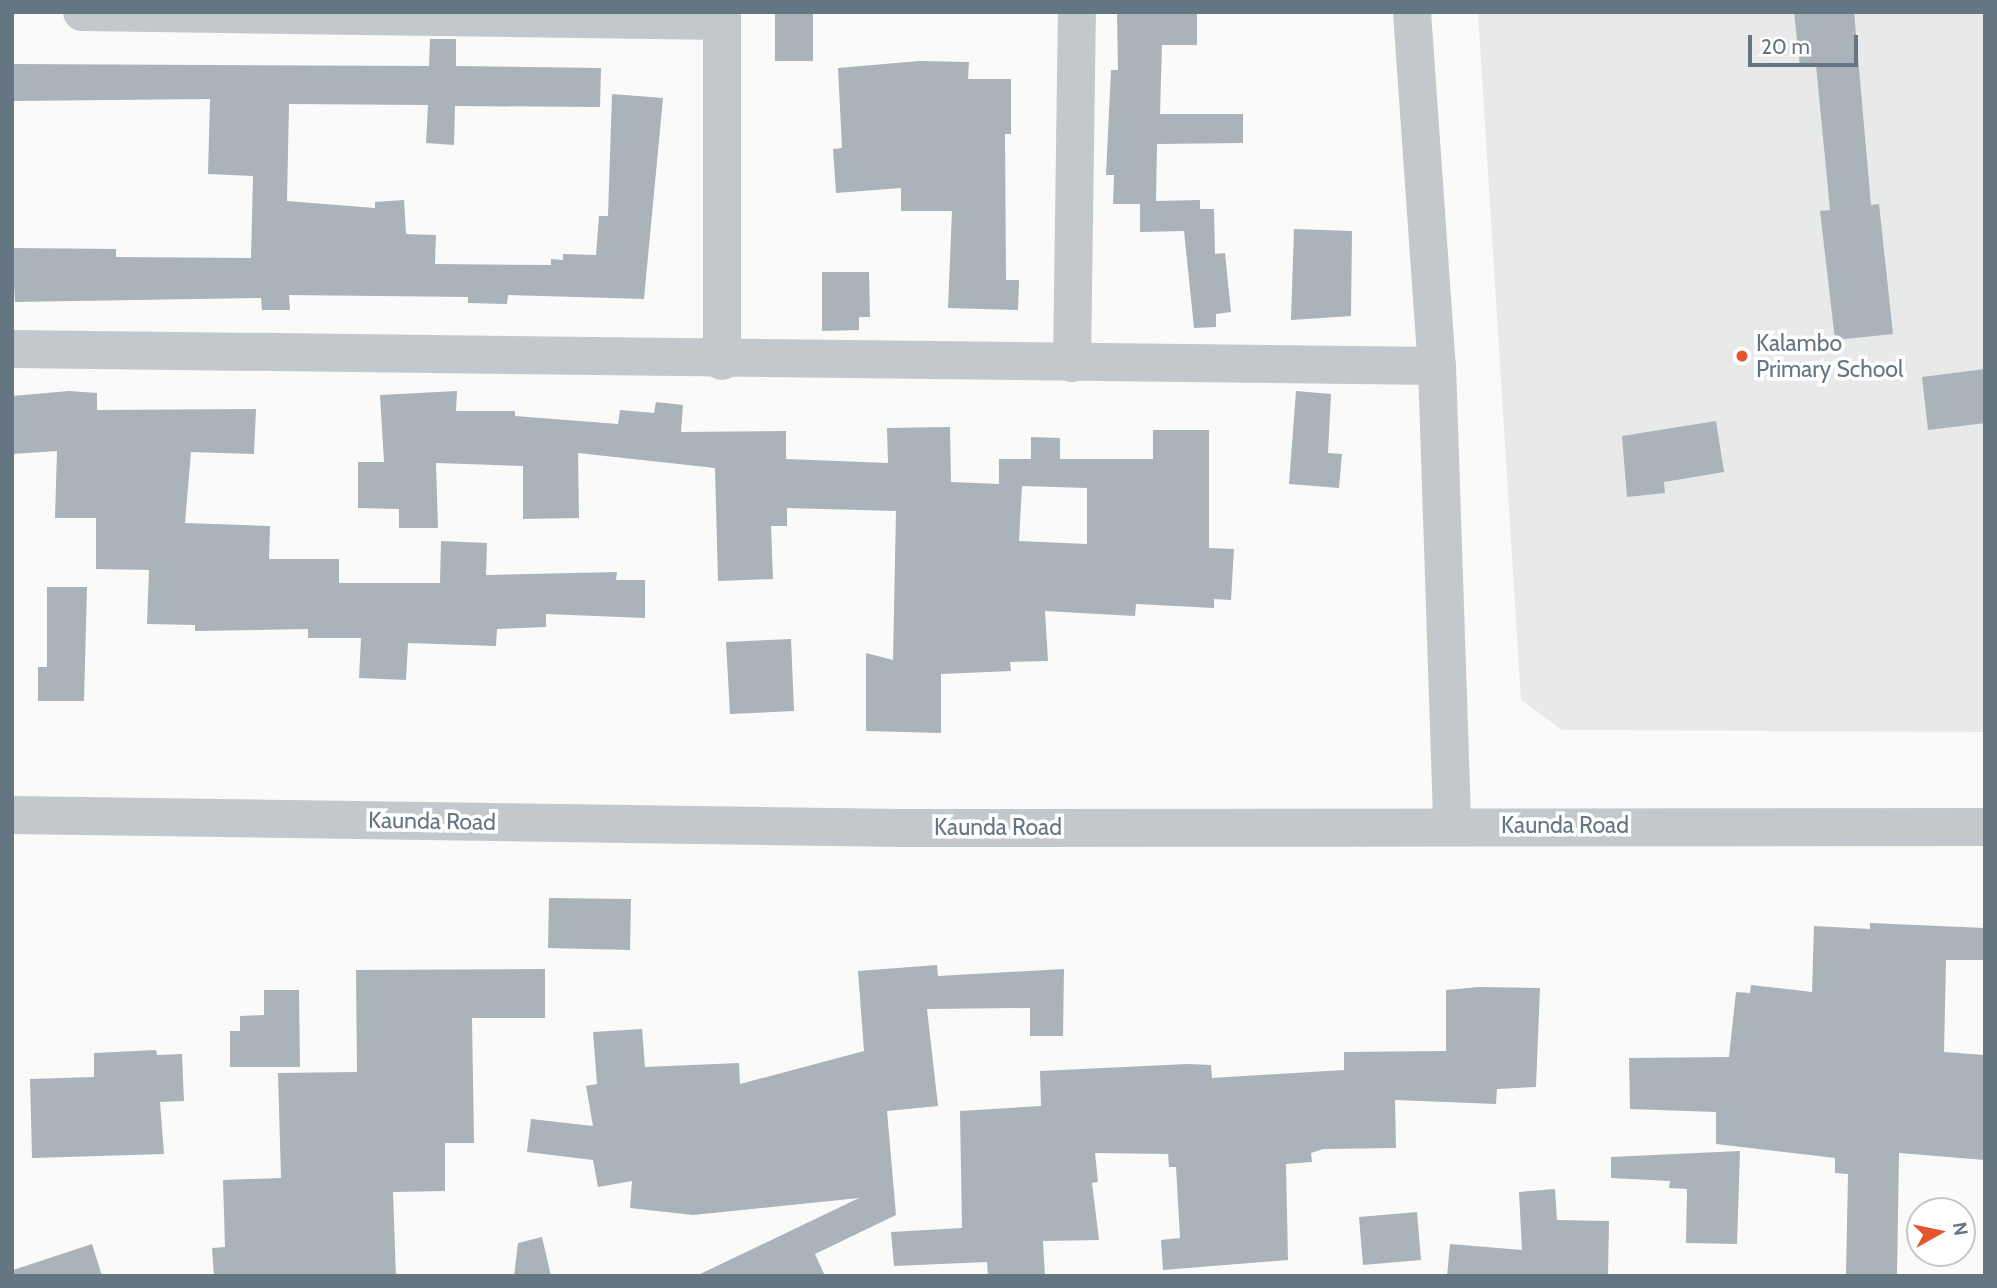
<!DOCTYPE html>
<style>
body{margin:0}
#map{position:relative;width:1997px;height:1288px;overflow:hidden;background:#fafaf8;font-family:Cabin,sans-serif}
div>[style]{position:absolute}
.built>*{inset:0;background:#e8e9e9}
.building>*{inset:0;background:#aab3b9}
.minor>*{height:38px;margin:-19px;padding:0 19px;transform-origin:19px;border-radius:19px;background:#c3c8cc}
.dots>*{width:19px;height:19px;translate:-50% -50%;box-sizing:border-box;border:4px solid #fff;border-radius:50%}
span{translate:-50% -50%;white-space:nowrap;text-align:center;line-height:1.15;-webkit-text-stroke:7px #fff;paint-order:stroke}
.poi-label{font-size:23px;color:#657683}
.left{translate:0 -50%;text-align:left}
.street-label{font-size:23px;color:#657683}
.frame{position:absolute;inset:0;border:14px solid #657683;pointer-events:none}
.north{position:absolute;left:1906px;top:1197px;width:70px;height:70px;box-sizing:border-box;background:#fff;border:2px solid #c1c8cd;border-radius:50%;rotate:81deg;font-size:19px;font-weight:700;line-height:28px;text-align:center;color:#657683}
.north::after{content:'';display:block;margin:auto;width:24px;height:32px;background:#e4572e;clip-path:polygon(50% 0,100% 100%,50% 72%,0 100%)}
.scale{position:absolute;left:1748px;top:35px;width:110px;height:32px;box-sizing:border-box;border:4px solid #657683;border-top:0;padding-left:9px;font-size:21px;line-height:24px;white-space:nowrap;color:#657683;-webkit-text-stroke:5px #fff;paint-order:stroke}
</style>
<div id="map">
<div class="built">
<i style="clip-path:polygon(1478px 12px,1985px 12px,1985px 732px,1562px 730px,1521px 700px)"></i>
</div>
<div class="building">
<i style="clip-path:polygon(775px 12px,813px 12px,813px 61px,775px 61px)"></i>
<i style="clip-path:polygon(1117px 12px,1197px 12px,1197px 45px,1162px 45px,1160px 114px,1243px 114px,1243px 143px,1157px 144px,1156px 201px,1200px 200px,1200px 209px,1214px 209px,1215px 254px,1225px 253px,1231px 312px,1216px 314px,1216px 327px,1194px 328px,1184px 231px,1140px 232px,1140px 204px,1113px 204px,1114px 175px,1106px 175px,1111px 70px,1118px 70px)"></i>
<i style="clip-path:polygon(1794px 12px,1854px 12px,1871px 205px,1879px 204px,1893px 334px,1835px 340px,1820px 211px,1830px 210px,1816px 65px,1800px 67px)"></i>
<i style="clip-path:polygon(430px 39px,456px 39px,456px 66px,601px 68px,600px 107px,455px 106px,454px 145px,426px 143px,428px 105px,289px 104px,287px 201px,375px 208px,375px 202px,404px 200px,406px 234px,436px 235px,435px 264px,551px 265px,551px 259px,563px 260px,563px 254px,596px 255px,599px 216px,608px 216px,612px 94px,663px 98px,644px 299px,508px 295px,507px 304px,468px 303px,468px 297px,289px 295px,290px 310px,262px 310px,261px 298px,15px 302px,12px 248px,116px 249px,116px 257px,251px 258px,253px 176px,208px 174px,210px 99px,12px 101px,12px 64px,429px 66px)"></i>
<i style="clip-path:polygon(919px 61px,969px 62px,968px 79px,1011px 79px,1011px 134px,1005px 134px,1006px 280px,1019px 280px,1018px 310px,948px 308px,952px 211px,901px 211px,901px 188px,836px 193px,833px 149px,842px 148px,838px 68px)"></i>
<i style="clip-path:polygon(1294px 229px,1352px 231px,1351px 316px,1291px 320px)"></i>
<i style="clip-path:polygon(822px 272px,869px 272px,870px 317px,859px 317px,859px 330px,822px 331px)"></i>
<i style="clip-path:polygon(1985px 369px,1985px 423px,1928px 430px,1922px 377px)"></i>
<i style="clip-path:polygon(69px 391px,97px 393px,97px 410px,256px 409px,254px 454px,191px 452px,185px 523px,270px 526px,269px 559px,339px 559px,339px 583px,440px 583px,441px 541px,487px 543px,486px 575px,617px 572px,616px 580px,645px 580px,645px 618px,546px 614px,546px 627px,497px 629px,496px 646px,408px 643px,406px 680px,359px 678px,361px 638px,308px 638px,308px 629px,195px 631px,195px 625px,147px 624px,149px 570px,96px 569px,96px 518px,55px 518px,57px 451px,12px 454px,12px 396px)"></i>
<i style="clip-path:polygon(evenodd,457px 391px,456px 411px,515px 411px,515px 416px,618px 424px,620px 410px,654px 413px,656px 402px,683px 405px,681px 432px,786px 431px,786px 459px,888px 463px,887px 428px,950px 427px,951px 482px,999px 484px,999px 459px,1031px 459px,1031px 437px,1060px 438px,1060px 459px,1153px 459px,1153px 430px,1209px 430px,1209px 548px,1234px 549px,1231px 600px,1214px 599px,1214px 608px,1136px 604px,1135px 616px,1045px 611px,1048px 661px,1010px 662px,1011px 671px,941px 674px,941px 733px,866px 731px,866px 653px,893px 660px,896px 511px,787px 508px,787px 526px,771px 526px,773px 579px,718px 581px,715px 468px,578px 453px,579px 518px,523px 519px,523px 466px,436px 463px,438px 528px,399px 528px,399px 509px,358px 508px,358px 462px,384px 462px,380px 395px,457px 391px,1022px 486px,1087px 488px,1087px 544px,1019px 541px,1022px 486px)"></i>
<i style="clip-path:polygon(1296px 391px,1331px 394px,1328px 453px,1342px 454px,1339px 488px,1289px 484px)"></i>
<i style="clip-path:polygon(1716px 421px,1724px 472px,1664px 482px,1665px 493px,1627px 497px,1622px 436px)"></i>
<i style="clip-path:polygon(47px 587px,87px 587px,84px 701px,38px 701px,38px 667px,47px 667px)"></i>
<i style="clip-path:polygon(791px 639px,794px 711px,730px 714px,726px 642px)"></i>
<i style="clip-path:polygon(549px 898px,631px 899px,630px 950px,548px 948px)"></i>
<i style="clip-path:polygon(1870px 923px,1985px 928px,1985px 960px,1946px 960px,1944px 1052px,1985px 1055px,1985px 1160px,1899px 1153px,1897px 1276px,1846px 1276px,1848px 1174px,1835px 1173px,1835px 1158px,1716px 1144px,1716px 1112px,1630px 1109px,1629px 1058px,1729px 1057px,1736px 992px,1750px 993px,1751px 985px,1812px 992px,1814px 926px,1870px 929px)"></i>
<i style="clip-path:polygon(937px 965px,938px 976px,1064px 969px,1063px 1036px,1030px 1036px,1030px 1008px,927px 1009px,938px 1106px,887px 1111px,896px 1215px,815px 1254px,825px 1276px,696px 1276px,859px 1198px,693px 1215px,630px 1208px,632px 1181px,598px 1187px,593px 1160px,527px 1152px,531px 1119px,593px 1126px,586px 1086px,597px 1084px,593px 1032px,642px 1029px,645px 1067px,739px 1063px,740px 1084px,864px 1051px,858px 971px)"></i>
<i style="clip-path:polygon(545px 969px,545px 1018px,472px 1018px,474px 1143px,445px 1143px,445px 1191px,393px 1192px,396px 1276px,214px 1276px,212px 1248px,225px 1247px,223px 1180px,281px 1178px,278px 1073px,357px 1072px,356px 970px)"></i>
<i style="clip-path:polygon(1479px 987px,1540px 988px,1536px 1087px,1497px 1089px,1496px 1104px,1395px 1100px,1396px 1148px,1323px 1149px,1311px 1153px,1312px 1162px,1286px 1164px,1288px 1260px,1163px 1270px,1161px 1240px,1180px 1238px,1176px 1167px,1169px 1167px,1168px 1154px,1095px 1153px,1098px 1182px,1092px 1183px,1099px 1240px,1043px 1241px,1045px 1276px,988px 1276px,987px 1262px,894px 1266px,891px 1232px,962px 1228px,960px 1111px,1041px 1106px,1040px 1071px,1187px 1064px,1211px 1065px,1212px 1078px,1344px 1070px,1344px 1052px,1446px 1051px,1446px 990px)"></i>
<i style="clip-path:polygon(264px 990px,299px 990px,300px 1067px,230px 1067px,230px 1031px,240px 1031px,240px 1016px,264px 1015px)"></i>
<i style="clip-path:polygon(156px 1050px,157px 1055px,182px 1054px,184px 1101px,160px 1102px,164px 1154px,32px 1158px,30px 1079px,94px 1077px,94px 1053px)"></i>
<i style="clip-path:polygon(1740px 1151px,1737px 1244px,1686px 1243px,1687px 1189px,1669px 1188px,1670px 1181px,1611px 1178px,1611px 1157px)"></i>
<i style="clip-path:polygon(1555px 1189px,1557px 1220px,1609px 1221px,1608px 1276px,1447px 1276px,1450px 1244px,1522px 1250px,1519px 1192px)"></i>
<i style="clip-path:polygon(1417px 1212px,1421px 1260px,1363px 1265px,1359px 1217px)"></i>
<i style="clip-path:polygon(542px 1237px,551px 1276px,514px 1276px,518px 1243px)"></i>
<i style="clip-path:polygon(92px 1244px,102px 1276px,14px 1276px,13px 1270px)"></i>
</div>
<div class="minor">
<i style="left:82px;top:12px;width:640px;rotate:0.81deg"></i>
<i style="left:1412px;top:12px;width:355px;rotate:86deg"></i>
<i style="left:1437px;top:366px;width:458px;rotate:88.1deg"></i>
<i style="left:12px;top:349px;width:1425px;rotate:0.68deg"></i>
<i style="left:722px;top:361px;width:349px;rotate:-90deg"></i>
<i style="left:1072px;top:363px;width:351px;rotate:-89.2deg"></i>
<i style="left:12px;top:815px;width:890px;rotate:0.84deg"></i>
<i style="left:902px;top:828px;width:1083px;rotate:-0.05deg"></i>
</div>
<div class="dots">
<i style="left:1742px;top:356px;background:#e4572e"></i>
</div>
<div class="poi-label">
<span class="left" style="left:1756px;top:356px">Kalambo<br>Primary School</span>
</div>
<div class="street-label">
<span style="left:432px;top:821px;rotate:1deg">Kaunda Road</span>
<span style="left:1565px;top:825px">Kaunda Road</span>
<span style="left:998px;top:827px">Kaunda Road</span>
</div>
<div class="frame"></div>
<div class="north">N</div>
<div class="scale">20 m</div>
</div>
